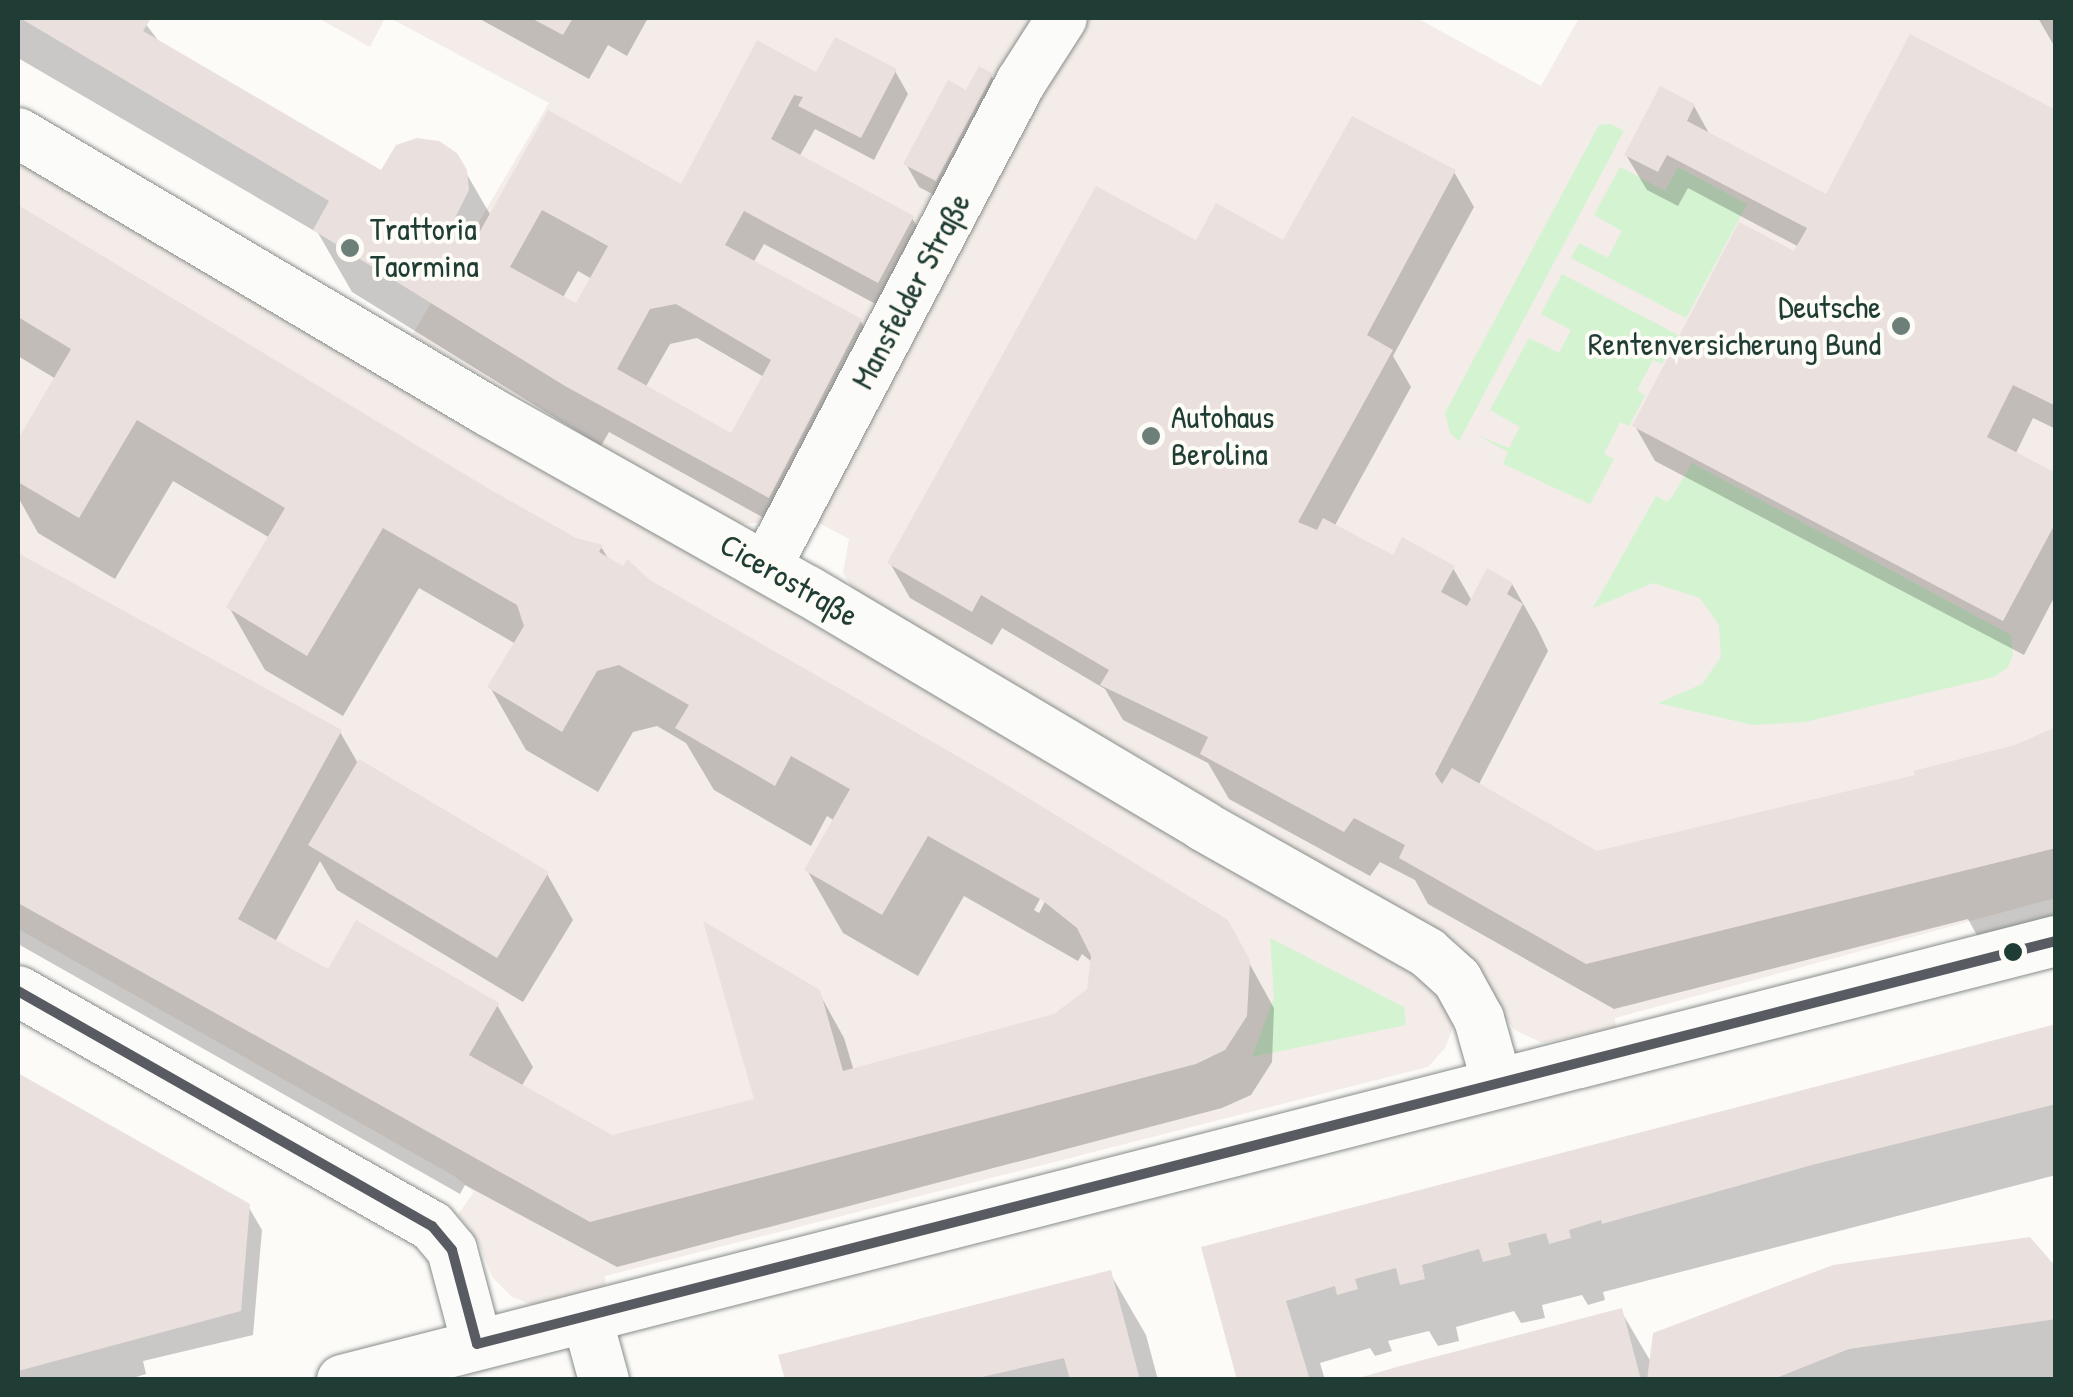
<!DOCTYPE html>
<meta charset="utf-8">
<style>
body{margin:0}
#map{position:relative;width:2073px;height:1397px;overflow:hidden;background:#fcfbf8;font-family:"Patrick Hand",sans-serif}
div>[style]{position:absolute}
.built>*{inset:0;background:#f3ece8}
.green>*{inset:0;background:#d4f3d1}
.shadow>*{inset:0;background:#0003}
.building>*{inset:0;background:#eae1df}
.roads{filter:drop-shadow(0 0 2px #888d8a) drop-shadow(0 0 2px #888d8a)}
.minor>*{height:50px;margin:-25px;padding:0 25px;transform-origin:25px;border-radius:25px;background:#fbfbf9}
.bus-1>*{height:10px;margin:-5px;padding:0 5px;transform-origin:5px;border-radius:5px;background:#595b62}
.dots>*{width:28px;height:28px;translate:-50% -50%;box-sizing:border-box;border:5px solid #fdfcf7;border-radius:50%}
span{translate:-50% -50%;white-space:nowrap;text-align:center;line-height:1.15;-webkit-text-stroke:8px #fdfcf7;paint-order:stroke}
.poi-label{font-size:32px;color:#1f3d34}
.left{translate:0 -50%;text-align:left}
.right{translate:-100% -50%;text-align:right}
.street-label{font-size:32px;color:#1f3d34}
.frame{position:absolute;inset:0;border:20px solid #1f3d34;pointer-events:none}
</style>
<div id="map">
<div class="built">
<i style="clip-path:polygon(318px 18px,385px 18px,370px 47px)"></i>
<i style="clip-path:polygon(390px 18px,1033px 18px,775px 515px,759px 523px,737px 524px,412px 335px,549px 103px)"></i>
<i style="clip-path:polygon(1089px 18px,1417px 18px,1541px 86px,1579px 18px,2055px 18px,2055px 898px,1615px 1018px,1616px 1028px,1542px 1043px,1515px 1030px,1495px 1006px,1471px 958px,1455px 942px,854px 591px,843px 573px,849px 539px,815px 521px,1010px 137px)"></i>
<i style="clip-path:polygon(18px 160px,1418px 977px,1439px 992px,1454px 1025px,1445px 1048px,1428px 1067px,605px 1276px,606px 1288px,536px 1306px,512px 1297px,493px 1278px,478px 1242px,458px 1214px,474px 1192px,454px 1176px,18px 929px)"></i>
</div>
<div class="green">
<i style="clip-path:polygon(1611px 124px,1624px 131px,1459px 441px,1450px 433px,1445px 413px,1599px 125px)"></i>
<i style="clip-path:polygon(1620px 167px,1665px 191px,1678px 167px,1747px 204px,1686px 318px,1571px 258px,1579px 243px,1608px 258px,1622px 231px,1594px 215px)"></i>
<i style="clip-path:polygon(1562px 274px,1678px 335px,1662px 364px,1653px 360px,1637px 390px,1645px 396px,1629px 426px,1620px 422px,1604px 454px,1614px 459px,1590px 504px,1503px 464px,1508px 452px,1477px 435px,1509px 448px,1520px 427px,1490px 410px,1529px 338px,1559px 353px,1571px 330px,1541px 314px)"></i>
<i style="clip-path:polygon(1692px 463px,2011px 635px,2013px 655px,2008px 667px,1994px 677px,1805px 722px,1753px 725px,1658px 703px,1702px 684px,1721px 657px,1719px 625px,1700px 598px,1653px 583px,1593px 608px,1656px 496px,1667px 502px,1672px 497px)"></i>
<i style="clip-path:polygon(1270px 938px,1404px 1007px,1406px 1025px,1252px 1057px,1274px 997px)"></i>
</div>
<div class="shadow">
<i style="clip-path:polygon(evenodd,18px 18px,141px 18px,161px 44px,382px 174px,465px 171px,491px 216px,682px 187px,817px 76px,895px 71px,908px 94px,874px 160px,815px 129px,799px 157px,912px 218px,926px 241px,898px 316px,764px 244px,753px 263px,860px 320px,880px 355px,789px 532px,609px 432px,601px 446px,352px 292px,318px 233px,18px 58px,18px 18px,578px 271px,592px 279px,577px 307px,562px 299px,578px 271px,18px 18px,697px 338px,764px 377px,732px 437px,645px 388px,670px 344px,697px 338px)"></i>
<i style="clip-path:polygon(478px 18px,648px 18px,627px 56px,608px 45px,589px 79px)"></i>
<i style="clip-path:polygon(2038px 18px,2056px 18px,2056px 45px,2053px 44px)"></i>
<i style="clip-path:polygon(991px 75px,1005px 99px,949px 203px,919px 187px,906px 164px,967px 93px)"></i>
<i style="clip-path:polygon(1694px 106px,1711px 137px,1827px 197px,2056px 113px,2056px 429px,2033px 418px,2015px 455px,2056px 476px,2056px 594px,2024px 655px,1655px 461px,1635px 426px,1799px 247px,1688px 188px,1678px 206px,1647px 190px,1626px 155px)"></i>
<i style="clip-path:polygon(1454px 172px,1474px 207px,1393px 356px,1411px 387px,1334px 527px,1394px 558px,1453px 568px,1472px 601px,1512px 584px,1538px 630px,1548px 651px,1478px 786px,1596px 854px,1917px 777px,2016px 747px,2056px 728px,2056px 919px,1979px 939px,1968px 919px,1614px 1009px,1428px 904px,1415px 880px,1380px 862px,1370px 876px,1229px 799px,1208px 763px,1123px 720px,1105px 689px,1002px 628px,992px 645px,910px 598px,890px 563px,1197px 244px,1284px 244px)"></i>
<i style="clip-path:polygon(evenodd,18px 209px,490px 492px,576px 541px,601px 547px,610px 561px,1226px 921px,1274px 1008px,1272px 1062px,1251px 1095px,1222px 1108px,617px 1267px,465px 1185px,460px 1194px,18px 944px,18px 556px,340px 732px,359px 765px,547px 874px,573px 920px,523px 1002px,337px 890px,320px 861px,275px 942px,329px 972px,497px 1005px,533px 1067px,521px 1087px,612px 1138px,757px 1100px,818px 991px,844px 1038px,854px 1071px,1055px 1016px,1090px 990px,1092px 962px,1082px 954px,1078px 961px,964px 896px,918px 976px,843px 933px,807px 870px,835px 821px,827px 816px,811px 846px,714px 790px,686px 743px,657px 726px,633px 732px,598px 792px,526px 750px,490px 687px,516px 644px,419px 588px,343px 716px,265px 670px,229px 607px,270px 538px,173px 481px,115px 579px,38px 533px,18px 497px,18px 444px,56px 379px,18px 356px,18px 209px,1061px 860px,1067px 860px,1039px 913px,1034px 910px,1061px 860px)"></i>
<i style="clip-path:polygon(2056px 1027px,2056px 1175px,1603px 1292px,1605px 1300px,1588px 1305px,1582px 1295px,1542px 1305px,1545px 1318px,1521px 1323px,1514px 1311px,1456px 1327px,1459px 1341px,1438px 1346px,1429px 1331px,1388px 1341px,1392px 1351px,1375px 1356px,1370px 1348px,1320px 1363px,1325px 1380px,1238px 1380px,1204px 1249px)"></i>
<i style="clip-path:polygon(18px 1076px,248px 1206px,262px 1230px,253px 1335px,143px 1361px,146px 1374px,126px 1380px,18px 1380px)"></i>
<i style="clip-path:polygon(2056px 1271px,2056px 1380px,1359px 1380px,1621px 1311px,1651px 1362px)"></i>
<i style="clip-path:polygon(1110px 1273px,1146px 1335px,1158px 1380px,787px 1380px)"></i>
</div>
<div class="building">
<i style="clip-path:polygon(evenodd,20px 18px,146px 18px,150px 20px,143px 31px,381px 170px,396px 145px,417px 138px,439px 141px,457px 153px,467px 170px,469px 190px,455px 218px,479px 233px,548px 110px,681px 184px,757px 40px,816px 72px,835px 37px,897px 69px,861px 138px,798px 106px,803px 97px,794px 95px,771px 139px,914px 216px,878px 283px,744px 211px,725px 245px,862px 319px,769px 498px,565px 386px,313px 230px,329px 201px,20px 18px,542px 210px,608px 246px,576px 303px,510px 267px,542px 210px,20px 18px,676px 304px,771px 360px,731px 433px,617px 369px,650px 309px,676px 304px)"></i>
<i style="clip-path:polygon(531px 18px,573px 18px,563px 35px)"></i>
<i style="clip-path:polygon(1910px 34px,2056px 110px,2056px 406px,2013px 385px,1987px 437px,2056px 473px,2056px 522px,2003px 621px,1632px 426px,1739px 222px,1794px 251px,1807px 228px,1667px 155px,1658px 172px,1624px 155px,1660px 86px,1695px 104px,1687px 121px,1826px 194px)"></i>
<i style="clip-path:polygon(979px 66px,993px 74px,936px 181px,903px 164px,948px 80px,966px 90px)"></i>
<i style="clip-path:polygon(1352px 116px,1456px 170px,1367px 335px,1393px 350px,1298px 522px,1317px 530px,1323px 518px,1393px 555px,1402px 537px,1455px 566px,1441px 592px,1467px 606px,1487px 568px,1513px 583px,1507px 594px,1523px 604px,1435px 774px,1442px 784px,1452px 768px,1597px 851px,1915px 775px,1913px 771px,2015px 745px,2056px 727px,2056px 848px,1586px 964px,1399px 858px,1405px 845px,1354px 818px,1344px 832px,1200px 754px,1208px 737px,1100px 685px,1109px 670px,981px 595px,972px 612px,887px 563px,1096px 186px,1196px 240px,1216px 203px,1283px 240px)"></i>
<i style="clip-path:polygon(18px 205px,491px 490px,576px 538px,603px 545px,599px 552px,623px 566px,627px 559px,650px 580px,992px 776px,1228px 920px,1250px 960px,1247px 1016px,1225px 1050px,1196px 1064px,590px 1222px,18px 903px,18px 553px,342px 730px,238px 919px,328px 969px,356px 920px,499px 1003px,469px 1055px,612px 1135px,754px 1099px,703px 921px,820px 990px,843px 1071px,1054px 1014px,1087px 989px,1091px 956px,1077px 928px,1042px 900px,928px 836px,882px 915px,804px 870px,850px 789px,791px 756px,775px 786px,675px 728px,689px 705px,619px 665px,597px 671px,562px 732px,487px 687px,524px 626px,517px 605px,383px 528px,307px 656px,226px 607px,285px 508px,137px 420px,79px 518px,18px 482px,18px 439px,71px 349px,18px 317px)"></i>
<i style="clip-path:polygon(359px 759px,549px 872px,497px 958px,308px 845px)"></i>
<i style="clip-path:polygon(2056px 1024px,2056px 1104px,1812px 1165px,1602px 1224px,1601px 1220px,1569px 1230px,1571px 1238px,1549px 1244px,1546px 1233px,1508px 1243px,1511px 1255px,1483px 1262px,1479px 1249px,1422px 1265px,1425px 1279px,1400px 1285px,1396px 1268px,1355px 1279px,1358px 1289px,1337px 1295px,1335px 1286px,1286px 1301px,1310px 1380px,1237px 1380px,1201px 1247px)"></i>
<i style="clip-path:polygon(18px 1073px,250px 1204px,241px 1311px,18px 1371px)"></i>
<i style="clip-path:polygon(2030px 1237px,2056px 1267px,2056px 1319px,1849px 1349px,1771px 1380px,1647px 1380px,1653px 1333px,1833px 1265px)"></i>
<i style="clip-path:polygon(1111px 1270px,1140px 1380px,1070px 1380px,1064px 1358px,969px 1380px,785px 1380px,778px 1355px)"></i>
<i style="clip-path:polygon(1622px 1308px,1641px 1380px,1352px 1380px,1400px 1366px)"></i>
</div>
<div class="roads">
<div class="minor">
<i style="left:18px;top:133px;width:548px;rotate:30.59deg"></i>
<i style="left:490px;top:412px;width:365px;rotate:29.4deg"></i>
<i style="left:808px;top:591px;width:460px;rotate:30.7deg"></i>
<i style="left:1203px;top:826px;width:258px;rotate:29.4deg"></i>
<i style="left:1428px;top:953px;width:39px;rotate:42deg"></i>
<i style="left:1457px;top:979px;width:46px;rotate:61.2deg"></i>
<i style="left:1479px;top:1019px;width:66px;rotate:74.3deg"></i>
<i style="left:766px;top:567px;width:548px;rotate:-62.27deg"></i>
<i style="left:1021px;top:82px;width:76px;rotate:-57.4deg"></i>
<i style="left:18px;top:991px;width:476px;rotate:29.6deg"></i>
<i style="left:432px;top:1226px;width:31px;rotate:50deg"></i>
<i style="left:452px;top:1250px;width:97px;rotate:75.1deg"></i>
<i style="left:587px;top:1318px;width:64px;rotate:74.7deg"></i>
<i style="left:342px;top:1380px;width:1769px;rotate:-14.37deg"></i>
</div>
</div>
<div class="bus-1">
<i style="left:18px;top:991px;width:476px;rotate:29.6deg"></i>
<i style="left:432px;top:1226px;width:31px;rotate:50deg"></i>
<i style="left:452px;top:1250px;width:97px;rotate:75.1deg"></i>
<i style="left:477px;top:1344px;width:1630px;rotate:-14.32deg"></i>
</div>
<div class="dots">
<i style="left:350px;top:248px;background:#6c8079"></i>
<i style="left:1901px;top:326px;background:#6c8079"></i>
<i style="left:1151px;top:436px;background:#6c8079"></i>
<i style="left:2013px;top:952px;background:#1f3d34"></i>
</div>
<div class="poi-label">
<span class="left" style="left:370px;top:248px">Trattoria<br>Taormina</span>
<span class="right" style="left:1881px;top:326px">Deutsche<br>Rentenversicherung Bund</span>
<span class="left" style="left:1171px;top:436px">Autohaus<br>Berolina</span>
</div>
<div class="street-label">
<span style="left:911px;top:291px;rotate:-62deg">Mansfelder Straße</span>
<span style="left:789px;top:580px;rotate:30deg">Cicerostraße</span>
</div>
<div class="frame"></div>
</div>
